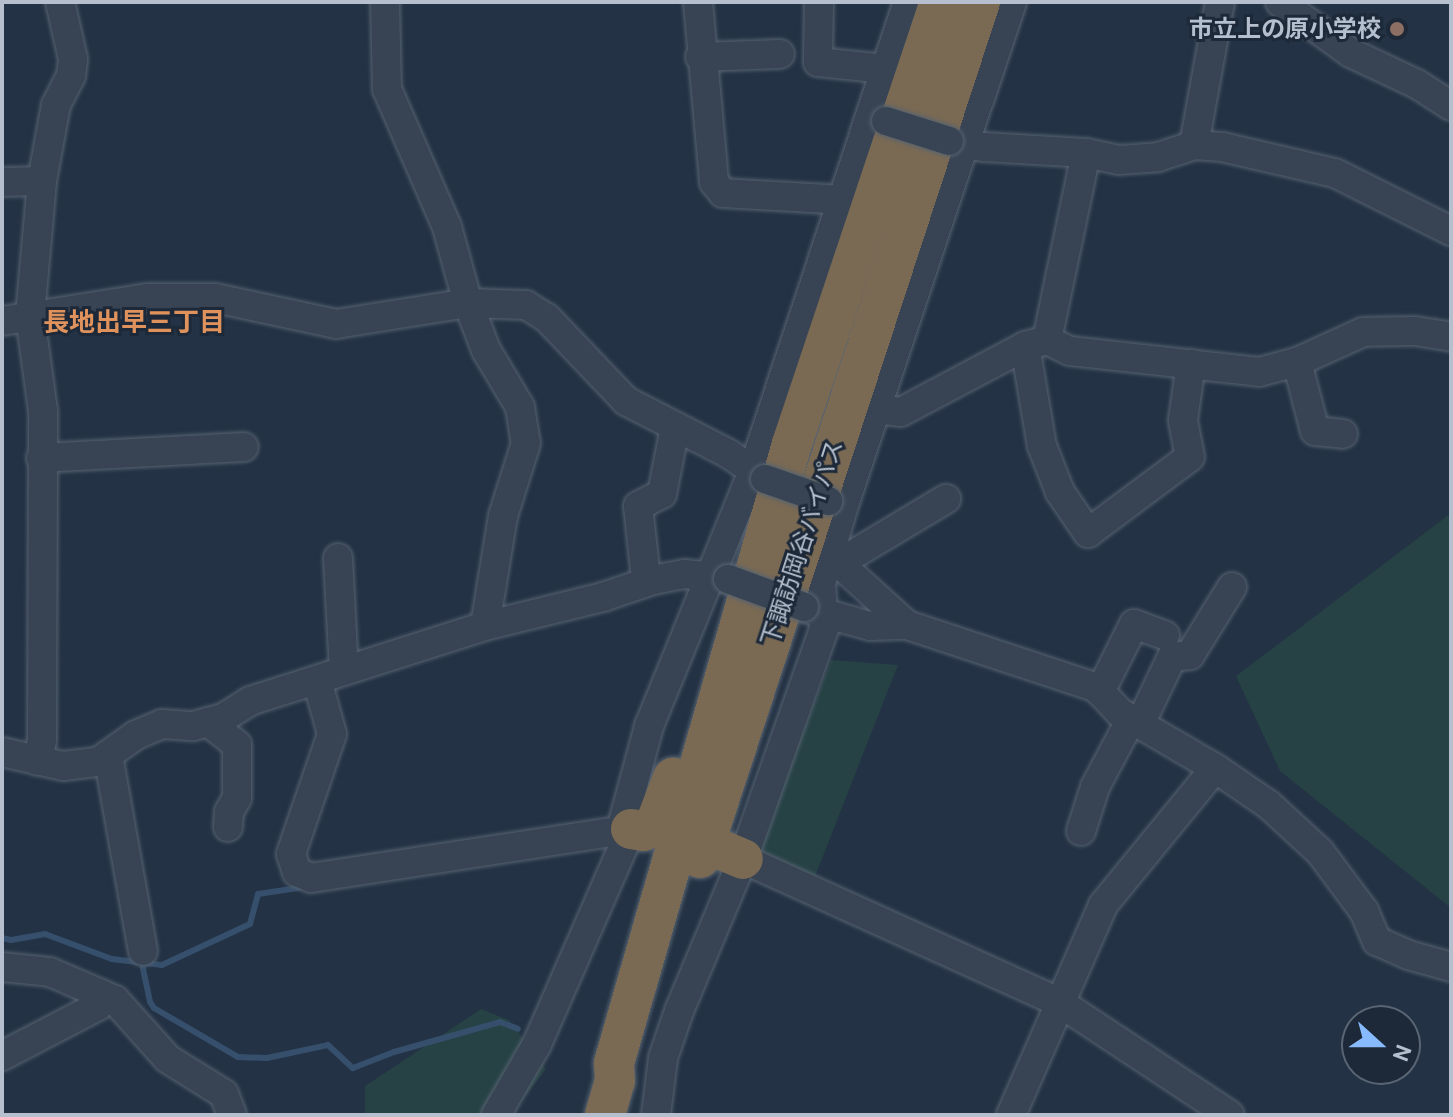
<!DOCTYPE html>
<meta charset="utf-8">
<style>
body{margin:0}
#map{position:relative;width:1453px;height:1117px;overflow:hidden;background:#233244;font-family:Cabin,"Noto Sans JP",sans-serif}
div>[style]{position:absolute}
.green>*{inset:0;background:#264245}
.stream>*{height:6px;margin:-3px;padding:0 3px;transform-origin:3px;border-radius:3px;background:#364f6c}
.roads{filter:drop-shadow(0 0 2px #566270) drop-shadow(0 0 2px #566270)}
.minor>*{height:28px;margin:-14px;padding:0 14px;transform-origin:14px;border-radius:14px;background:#384453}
.highway>*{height:40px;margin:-20px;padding:0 20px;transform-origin:20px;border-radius:20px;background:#7a6a54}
.bridges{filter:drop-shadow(0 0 2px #566270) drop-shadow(0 0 2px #566270)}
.minor-bridge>*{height:28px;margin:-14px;padding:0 14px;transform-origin:14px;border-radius:14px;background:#384453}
.dots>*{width:22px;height:22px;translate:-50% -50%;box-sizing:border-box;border:4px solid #1d2938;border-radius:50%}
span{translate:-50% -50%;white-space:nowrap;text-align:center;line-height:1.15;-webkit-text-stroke:6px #1d2938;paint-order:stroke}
.poi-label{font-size:24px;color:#b5bfcd;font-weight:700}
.right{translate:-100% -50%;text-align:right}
.street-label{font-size:24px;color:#b5bfcd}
.neighbourhood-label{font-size:26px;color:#e0925d;font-weight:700}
.frame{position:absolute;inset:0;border:4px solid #b5bfcd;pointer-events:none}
.north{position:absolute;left:1341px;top:1005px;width:80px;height:80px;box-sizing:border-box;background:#1d2938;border:2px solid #5a6574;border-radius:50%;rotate:111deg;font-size:22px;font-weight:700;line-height:32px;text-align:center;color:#b5bfcd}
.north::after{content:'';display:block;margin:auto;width:28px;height:36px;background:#88baff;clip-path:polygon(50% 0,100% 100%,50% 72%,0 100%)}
</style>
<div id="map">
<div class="green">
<i style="clip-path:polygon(1451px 513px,1451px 908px,1280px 771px,1236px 676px)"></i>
<i style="clip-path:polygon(831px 660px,898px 665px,814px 879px,756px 853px)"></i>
<i style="clip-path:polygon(481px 1009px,509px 1020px,546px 1069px,511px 1115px,365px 1115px,365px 1086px)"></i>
</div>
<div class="stream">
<i style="left:2px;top:938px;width:9px;rotate:13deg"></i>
<i style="left:11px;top:940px;width:35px;rotate:-10deg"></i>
<i style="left:45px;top:934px;width:72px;rotate:20.5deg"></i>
<i style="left:112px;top:959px;width:50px;rotate:6.8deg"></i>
<i style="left:162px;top:965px;width:97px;rotate:-25deg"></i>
<i style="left:250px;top:924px;width:31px;rotate:-75deg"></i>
<i style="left:258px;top:894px;width:48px;rotate:-8.5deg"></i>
<i style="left:142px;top:964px;width:39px;rotate:78deg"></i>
<i style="left:150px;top:1002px;width:7px;rotate:56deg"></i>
<i style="left:154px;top:1008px;width:97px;rotate:30.3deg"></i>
<i style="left:238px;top:1057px;width:29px;rotate:2deg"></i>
<i style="left:267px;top:1058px;width:62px;rotate:-12deg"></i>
<i style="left:328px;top:1045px;width:34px;rotate:43deg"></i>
<i style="left:353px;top:1068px;width:44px;rotate:-21.3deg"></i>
<i style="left:394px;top:1052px;width:110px;rotate:-15.8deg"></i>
<i style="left:500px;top:1022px;width:19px;rotate:21deg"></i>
</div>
<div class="roads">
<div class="minor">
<i style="left:385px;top:2px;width:87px;rotate:88.7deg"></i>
<i style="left:387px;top:89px;width:150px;rotate:66.5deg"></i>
<i style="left:447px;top:227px;width:79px;rotate:74.6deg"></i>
<i style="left:468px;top:303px;width:50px;rotate:69deg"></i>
<i style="left:486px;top:350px;width:66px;rotate:59.2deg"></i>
<i style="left:520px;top:407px;width:36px;rotate:81deg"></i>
<i style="left:526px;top:443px;width:77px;rotate:107.5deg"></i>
<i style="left:503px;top:516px;width:111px;rotate:99.3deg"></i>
<i style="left:698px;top:2px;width:181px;rotate:84.9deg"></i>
<i style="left:714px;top:182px;width:14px;rotate:51deg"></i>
<i style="left:723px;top:193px;width:122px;rotate:3.3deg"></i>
<i style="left:819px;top:2px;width:60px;rotate:91deg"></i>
<i style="left:818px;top:62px;width:68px;rotate:5.9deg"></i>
<i style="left:1280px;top:2px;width:87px;rotate:35.7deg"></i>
<i style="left:1351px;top:53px;width:73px;rotate:25.2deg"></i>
<i style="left:1417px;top:84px;width:40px;rotate:32.9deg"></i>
<i style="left:700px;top:57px;width:80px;rotate:-2.1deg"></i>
<i style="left:949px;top:141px;width:36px;rotate:10deg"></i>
<i style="left:984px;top:147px;width:102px;rotate:3.4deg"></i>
<i style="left:1194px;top:145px;width:145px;rotate:-79.7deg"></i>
<i style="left:2px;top:182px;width:40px;rotate:-1.4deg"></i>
<i style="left:2px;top:321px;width:147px;rotate:-9deg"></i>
<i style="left:147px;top:298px;width:68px"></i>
<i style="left:215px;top:298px;width:124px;rotate:12.1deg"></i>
<i style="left:336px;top:324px;width:134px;rotate:-9deg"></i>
<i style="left:468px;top:303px;width:58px;rotate:2deg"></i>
<i style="left:526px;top:305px;width:25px;rotate:32deg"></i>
<i style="left:547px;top:318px;width:115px;rotate:46.4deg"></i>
<i style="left:626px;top:401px;width:116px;rotate:27.2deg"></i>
<i style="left:729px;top:454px;width:44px;rotate:34.8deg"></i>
<i style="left:1047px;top:340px;width:191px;rotate:-78.2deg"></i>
<i style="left:1086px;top:153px;width:34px;rotate:12deg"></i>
<i style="left:1119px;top:160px;width:39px;rotate:-4deg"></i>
<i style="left:1158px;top:157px;width:38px;rotate:-18deg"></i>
<i style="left:1194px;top:145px;width:28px;rotate:4deg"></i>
<i style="left:1222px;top:147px;width:116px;rotate:13deg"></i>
<i style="left:1335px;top:173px;width:130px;rotate:26.6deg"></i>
<i style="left:1025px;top:346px;width:101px;rotate:80.4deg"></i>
<i style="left:1042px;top:446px;width:49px;rotate:68.6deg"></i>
<i style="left:1060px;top:492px;width:50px;rotate:55.7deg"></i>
<i style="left:1088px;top:533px;width:127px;rotate:-36.7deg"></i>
<i style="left:1190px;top:457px;width:38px;rotate:-101deg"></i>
<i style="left:1183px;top:420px;width:57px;rotate:-81.9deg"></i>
<i style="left:1297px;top:362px;width:71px;rotate:75.4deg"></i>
<i style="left:1315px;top:431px;width:28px;rotate:6deg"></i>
<i style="left:876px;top:409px;width:25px;rotate:7deg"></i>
<i style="left:901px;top:412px;width:140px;rotate:-28deg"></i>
<i style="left:1025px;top:346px;width:23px;rotate:-15deg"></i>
<i style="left:1047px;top:340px;width:25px;rotate:26deg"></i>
<i style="left:1070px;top:351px;width:190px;rotate:6.3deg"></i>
<i style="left:1259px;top:372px;width:39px;rotate:-15deg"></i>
<i style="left:1297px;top:362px;width:72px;rotate:-24.4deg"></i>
<i style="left:1363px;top:332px;width:52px;rotate:-1.1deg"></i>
<i style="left:1415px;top:331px;width:36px;rotate:9deg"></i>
<i style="left:41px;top:458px;width:203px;rotate:-3.1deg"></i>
<i style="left:830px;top:555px;width:104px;rotate:42.3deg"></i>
<i style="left:338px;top:558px;width:113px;rotate:87deg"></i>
<i style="left:839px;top:563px;width:125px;rotate:-30.9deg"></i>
<i style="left:645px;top:570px;width:64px;rotate:-96.2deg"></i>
<i style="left:638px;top:506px;width:27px;rotate:-27deg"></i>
<i style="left:662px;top:494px;width:68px;rotate:-79deg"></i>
<i style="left:806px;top:608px;width:66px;rotate:15.7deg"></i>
<i style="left:870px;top:626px;width:37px;rotate:-2deg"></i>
<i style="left:907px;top:625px;width:200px;rotate:18.3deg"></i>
<i style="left:1097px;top:688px;width:33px;rotate:47deg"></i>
<i style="left:1119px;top:712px;width:111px;rotate:30.3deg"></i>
<i style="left:1215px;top:768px;width:65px;rotate:34.4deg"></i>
<i style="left:1269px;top:805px;width:69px;rotate:42.7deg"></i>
<i style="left:1320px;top:852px;width:74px;rotate:53.3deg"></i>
<i style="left:1364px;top:911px;width:33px;rotate:67deg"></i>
<i style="left:1377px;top:941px;width:34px;rotate:24deg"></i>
<i style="left:1408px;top:955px;width:45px;rotate:15.6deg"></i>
<i style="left:317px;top:680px;width:56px;rotate:74.5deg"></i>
<i style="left:332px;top:734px;width:127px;rotate:108.9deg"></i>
<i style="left:291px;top:854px;width:19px;rotate:72deg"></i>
<i style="left:297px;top:872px;width:15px;rotate:23deg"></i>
<i style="left:311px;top:878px;width:324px;rotate:-8.7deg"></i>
<i style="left:631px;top:829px;width:235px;rotate:113.6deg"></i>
<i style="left:537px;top:1044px;width:82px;rotate:120deg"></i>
<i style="left:1100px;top:692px;width:76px;rotate:-63.4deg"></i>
<i style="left:1134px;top:624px;width:33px;rotate:20deg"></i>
<i style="left:208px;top:722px;width:37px;rotate:38deg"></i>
<i style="left:237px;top:745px;width:53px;rotate:90deg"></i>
<i style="left:237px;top:798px;width:16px;rotate:120deg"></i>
<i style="left:229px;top:812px;width:15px;rotate:94deg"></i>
<i style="left:1140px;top:724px;width:74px;rotate:-64.5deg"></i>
<i style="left:1172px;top:657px;width:18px;rotate:-6deg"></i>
<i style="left:1190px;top:655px;width:80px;rotate:-58.3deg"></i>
<i style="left:2px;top:752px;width:63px;rotate:12.9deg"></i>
<i style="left:63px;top:766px;width:35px;rotate:-7deg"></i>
<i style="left:98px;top:762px;width:47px;rotate:-35.4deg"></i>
<i style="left:136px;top:735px;width:28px;rotate:-23deg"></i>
<i style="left:162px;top:724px;width:31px;rotate:4deg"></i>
<i style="left:193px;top:726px;width:31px;rotate:-15deg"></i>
<i style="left:223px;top:718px;width:32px;rotate:-32deg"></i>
<i style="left:250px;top:701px;width:247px;rotate:-17.7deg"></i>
<i style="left:485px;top:626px;width:122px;rotate:-13.8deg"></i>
<i style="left:603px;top:597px;width:53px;rotate:-18.8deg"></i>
<i style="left:653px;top:580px;width:32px;rotate:-11deg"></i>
<i style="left:684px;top:574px;width:40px;rotate:5.7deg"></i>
<i style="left:108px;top:755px;width:199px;rotate:79.9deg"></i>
<i style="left:38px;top:761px;width:21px;rotate:-79deg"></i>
<i style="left:42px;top:740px;width:329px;rotate:-89.8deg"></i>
<i style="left:43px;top:411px;width:96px;rotate:-97.8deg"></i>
<i style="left:30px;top:316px;width:136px;rotate:-84.9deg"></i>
<i style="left:42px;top:181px;width:77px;rotate:-79.6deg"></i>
<i style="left:56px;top:105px;width:33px;rotate:-63deg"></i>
<i style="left:71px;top:76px;width:17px;rotate:-83deg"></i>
<i style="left:73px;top:59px;width:58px;rotate:-102.8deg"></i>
<i style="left:621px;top:830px;width:108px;rotate:-74.9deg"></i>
<i style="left:649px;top:726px;width:273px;rotate:-67.8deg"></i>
<i style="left:752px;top:473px;width:496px;rotate:-71.7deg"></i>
<i style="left:1081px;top:831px;width:46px;rotate:-72.3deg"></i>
<i style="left:1095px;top:787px;width:77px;rotate:-62.1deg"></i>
<i style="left:743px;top:859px;width:350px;rotate:24.4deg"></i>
<i style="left:1062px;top:1004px;width:201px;rotate:33.5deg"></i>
<i style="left:2px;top:967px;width:48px;rotate:5.9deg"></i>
<i style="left:50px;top:972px;width:71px;rotate:23.3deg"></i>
<i style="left:115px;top:1000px;width:79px;rotate:48.1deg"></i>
<i style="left:168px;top:1059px;width:66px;rotate:32deg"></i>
<i style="left:224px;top:1094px;width:22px;rotate:69deg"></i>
<i style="left:2px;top:1056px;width:108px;rotate:-27.5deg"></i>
<i style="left:98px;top:1006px;width:13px;rotate:-86deg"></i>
<i style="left:656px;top:1115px;width:57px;rotate:-83deg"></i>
<i style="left:663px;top:1058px;width:50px;rotate:-71.2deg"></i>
<i style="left:679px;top:1011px;width:165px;rotate:-67.2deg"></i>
<i style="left:743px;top:859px;width:244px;rotate:-70.6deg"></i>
<i style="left:824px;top:629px;width:45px;rotate:-93.8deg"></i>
<i style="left:821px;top:584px;width:82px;rotate:-73.8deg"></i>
<i style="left:844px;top:505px;width:530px;rotate:-71.53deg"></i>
<i style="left:1011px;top:1115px;width:229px;rotate:-66.3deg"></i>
<i style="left:1103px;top:905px;width:177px;rotate:-50.7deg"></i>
</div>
<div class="highway">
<i style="left:631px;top:829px;width:12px;rotate:9deg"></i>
<i style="left:643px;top:831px;width:12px;rotate:-20deg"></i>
<i style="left:654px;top:827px;width:53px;rotate:-68.8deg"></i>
<i style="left:705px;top:843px;width:41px;rotate:22.8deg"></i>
<i style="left:700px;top:858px;width:901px;rotate:-71.89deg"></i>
<i style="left:605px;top:1115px;width:35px;rotate:-74deg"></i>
<i style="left:615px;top:1081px;width:18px;rotate:-93deg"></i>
<i style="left:614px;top:1063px;width:644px;rotate:-73.96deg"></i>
<i style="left:792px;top:444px;width:466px;rotate:-71.5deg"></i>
</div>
</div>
<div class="bridges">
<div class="minor-bridge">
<i style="left:886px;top:121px;width:66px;rotate:17.6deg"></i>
<i style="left:765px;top:479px;width:67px;rotate:19.2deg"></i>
<i style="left:728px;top:579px;width:81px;rotate:20.2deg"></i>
</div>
</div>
<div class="dots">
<i style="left:1397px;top:29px;background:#8d6e63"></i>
</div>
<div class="poi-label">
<span class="right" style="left:1381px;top:29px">市立上の原小学校</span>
</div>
<div class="street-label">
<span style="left:802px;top:543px;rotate:-72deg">下諏訪岡谷バイパス</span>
</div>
<div class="neighbourhood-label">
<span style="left:134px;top:323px">長地出早三丁目</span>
</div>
<div class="frame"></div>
<div class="north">N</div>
</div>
